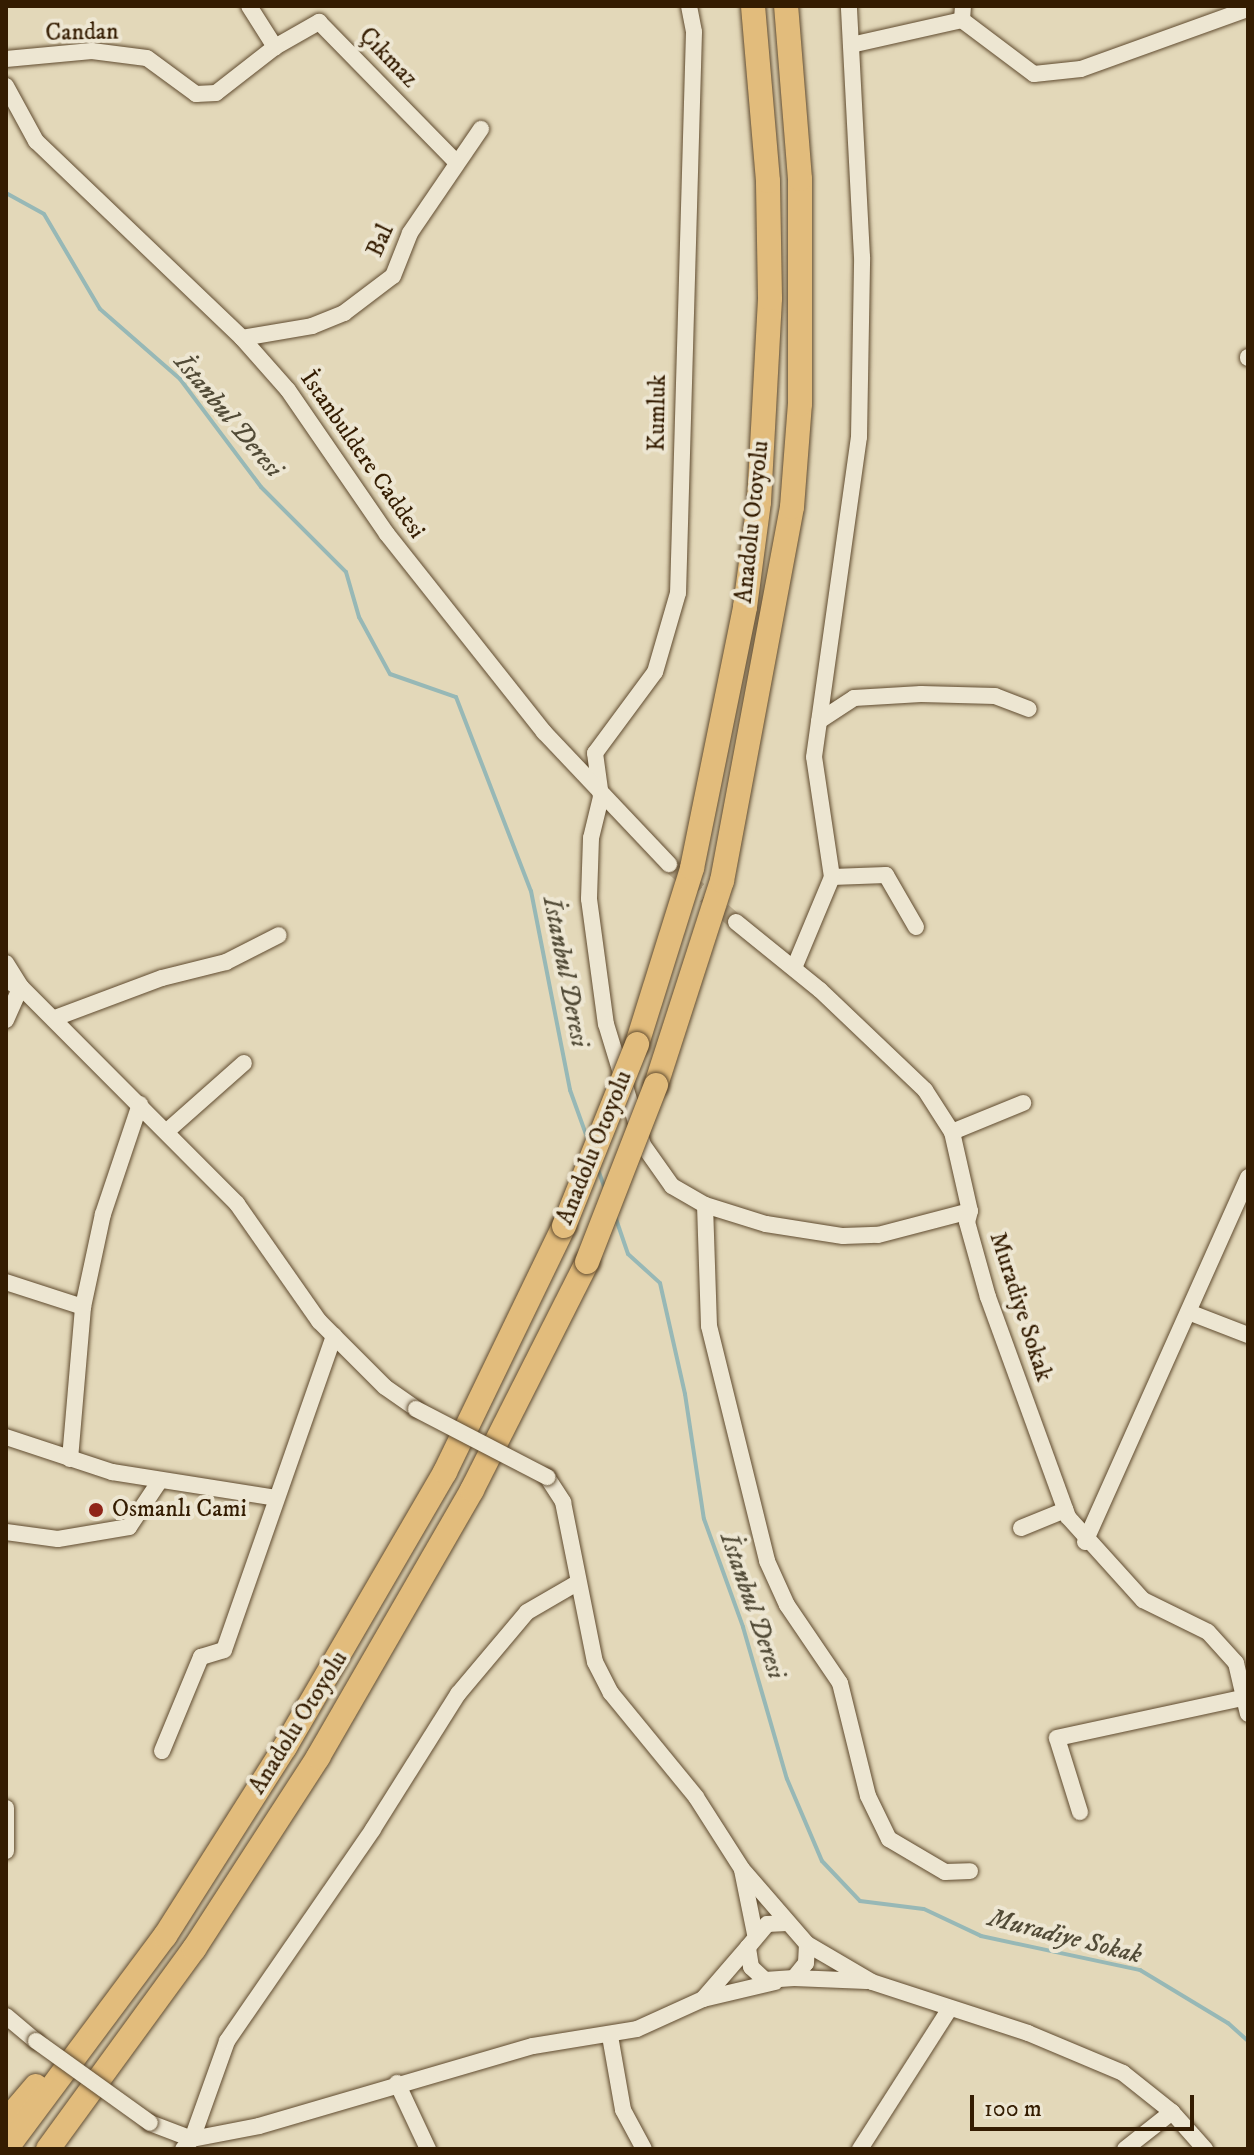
<!DOCTYPE html>
<meta charset="utf-8">
<style>
body{margin:0}
#map{position:relative;width:1254px;height:2155px;overflow:hidden;background:#e3d8b9;font-family:"IM FELL DW Pica",serif}
div>[style]{position:absolute}
.stream>*{height:4px;margin:-2px;padding:0 2px;transform-origin:2px;border-radius:2px;background:#97b8b6}
.minor-tunnel>*{height:16px;margin-top:-8px;transform-origin:0;background:repeating-linear-gradient(90deg,#c0b294 0 16px,transparent 0 24px)}
.roads{filter:drop-shadow(0 0 2px #604b2f) drop-shadow(0 0 2px #604b2f)}
.minor>*{height:16px;margin:-8px;padding:0 8px;transform-origin:8px;border-radius:8px;background:#ede6d2}
.highway>*{height:24px;margin:-12px;padding:0 12px;transform-origin:12px;border-radius:12px;background:#e2bc7c}
.bridges{filter:drop-shadow(0 0 2px #604b2f) drop-shadow(0 0 2px #604b2f)}
.minor-bridge>*{height:16px;margin:-8px;padding:0 8px;transform-origin:8px;border-radius:8px;background:#ede6d2}
.highway-bridge>*{height:24px;margin:-12px;padding:0 12px;transform-origin:12px;border-radius:12px;background:#e2bc7c}
.dots>*{width:22px;height:22px;translate:-50% -50%;box-sizing:border-box;border:4px solid #ede6d2;border-radius:50%}
span{translate:-50% -50%;white-space:nowrap;text-align:center;line-height:1.15;-webkit-text-stroke:8px #ede6d2;paint-order:stroke}
.street-label{font-size:24px;color:#341c01}
.poi-label{font-size:24px;color:#341c01}
.left{translate:0 -50%;text-align:left}
.water-label{font-size:26px;color:#524b37;font-style:italic}
.frame{position:absolute;inset:0;border:8px solid #341c01;pointer-events:none}
.scale{position:absolute;left:970px;top:2095px;width:224px;height:36px;box-sizing:border-box;border:4px solid #341c01;border-top:0;padding-left:10px;font-size:24px;line-height:28px;white-space:nowrap;color:#341c01;-webkit-text-stroke:6px #ede6d2;paint-order:stroke}
</style>
<div id="map">
<div class="stream">
<i style="left:6px;top:193px;width:43px;rotate:28.9deg"></i>
<i style="left:44px;top:214px;width:110px;rotate:59.5deg"></i>
<i style="left:100px;top:309px;width:106px;rotate:41.2deg"></i>
<i style="left:180px;top:379px;width:135px;rotate:53.1deg"></i>
<i style="left:261px;top:487px;width:120px;rotate:45deg"></i>
<i style="left:346px;top:572px;width:47px;rotate:73.9deg"></i>
<i style="left:359px;top:617px;width:65px;rotate:61.5deg"></i>
<i style="left:390px;top:674px;width:70px;rotate:19.2deg"></i>
<i style="left:456px;top:697px;width:208px;rotate:68.9deg"></i>
<i style="left:531px;top:891px;width:203px;rotate:78.9deg"></i>
<i style="left:570px;top:1090px;width:53px;rotate:70.2deg"></i>
<i style="left:597px;top:1167px;width:23px;rotate:70deg"></i>
<i style="left:615px;top:1216px;width:40px;rotate:71.1deg"></i>
<i style="left:628px;top:1254px;width:43px;rotate:42.2deg"></i>
<i style="left:660px;top:1283px;width:114px;rotate:77.3deg"></i>
<i style="left:685px;top:1394px;width:126px;rotate:81.4deg"></i>
<i style="left:704px;top:1519px;width:115px;rotate:70.1deg"></i>
<i style="left:743px;top:1627px;width:158px;rotate:73.9deg"></i>
<i style="left:787px;top:1779px;width:89px;rotate:66.9deg"></i>
<i style="left:822px;top:1861px;width:55px;rotate:46.5deg"></i>
<i style="left:860px;top:1901px;width:64px;rotate:7.1deg"></i>
<i style="left:924px;top:1909px;width:63px;rotate:25.3deg"></i>
<i style="left:981px;top:1936px;width:163px;rotate:12.1deg"></i>
<i style="left:1140px;top:1970px;width:103px;rotate:31.1deg"></i>
<i style="left:1228px;top:2023px;width:27px;rotate:42deg"></i>
</div>
<div class="minor-tunnel">
<i style="left:669px;top:864px;width:89px;rotate:40.9deg"></i>
</div>
<div class="roads">
<div class="minor">
<i style="left:249px;top:6px;width:49px;rotate:57.6deg"></i>
<i style="left:275px;top:47px;width:51px;rotate:-29.6deg"></i>
<i style="left:319px;top:22px;width:197px;rotate:45.6deg"></i>
<i style="left:689px;top:6px;width:26px;rotate:79deg"></i>
<i style="left:694px;top:32px;width:561px;rotate:91.63deg"></i>
<i style="left:678px;top:593px;width:82px;rotate:106.2deg"></i>
<i style="left:655px;top:672px;width:101px;rotate:126.5deg"></i>
<i style="left:595px;top:753px;width:44px;rotate:82.2deg"></i>
<i style="left:601px;top:797px;width:42px;rotate:103.7deg"></i>
<i style="left:591px;top:838px;width:61px;rotate:91.9deg"></i>
<i style="left:589px;top:899px;width:126px;rotate:82.3deg"></i>
<i style="left:606px;top:1024px;width:127px;rotate:73deg"></i>
<i style="left:643px;top:1145px;width:50px;rotate:54.7deg"></i>
<i style="left:672px;top:1186px;width:38px;rotate:30deg"></i>
<i style="left:705px;top:1205px;width:64px;rotate:17.3deg"></i>
<i style="left:766px;top:1224px;width:78px;rotate:8.9deg"></i>
<i style="left:843px;top:1236px;width:35px;rotate:-2deg"></i>
<i style="left:878px;top:1235px;width:95px;rotate:-14.6deg"></i>
<i style="left:962px;top:20px;width:90px;rotate:36.9deg"></i>
<i style="left:1034px;top:74px;width:47px;rotate:-6.1deg"></i>
<i style="left:1081px;top:69px;width:177px;rotate:-19.8deg"></i>
<i style="left:851px;top:45px;width:114px;rotate:-12.7deg"></i>
<i style="left:962px;top:20px;width:14px;rotate:-86deg"></i>
<i style="left:6px;top:59px;width:86px;rotate:-5.3deg"></i>
<i style="left:92px;top:51px;width:55px;rotate:7.3deg"></i>
<i style="left:147px;top:58px;width:61px;rotate:36.3deg"></i>
<i style="left:196px;top:94px;width:20px;rotate:-3deg"></i>
<i style="left:216px;top:93px;width:75px;rotate:-37.9deg"></i>
<i style="left:6px;top:86px;width:63px;rotate:61.4deg"></i>
<i style="left:36px;top:141px;width:285px;rotate:43.7deg"></i>
<i style="left:242px;top:338px;width:69px;rotate:48.5deg"></i>
<i style="left:288px;top:390px;width:175px;rotate:55.5deg"></i>
<i style="left:387px;top:534px;width:253px;rotate:51.6deg"></i>
<i style="left:544px;top:732px;width:182px;rotate:46.6deg"></i>
<i style="left:242px;top:338px;width:71px;rotate:-9.7deg"></i>
<i style="left:312px;top:326px;width:35px;rotate:-22deg"></i>
<i style="left:344px;top:313px;width:61px;rotate:-37.1deg"></i>
<i style="left:393px;top:276px;width:46px;rotate:-68.4deg"></i>
<i style="left:410px;top:233px;width:126px;rotate:-55.7deg"></i>
<i style="left:1248px;top:357px;width:1px;rotate:90deg"></i>
<i style="left:819px;top:721px;width:42px;rotate:-33.3deg"></i>
<i style="left:854px;top:698px;width:67px;rotate:-3.4deg"></i>
<i style="left:921px;top:694px;width:74px;rotate:1.5deg"></i>
<i style="left:995px;top:696px;width:36px;rotate:21deg"></i>
<i style="left:832px;top:877px;width:54px;rotate:-2.1deg"></i>
<i style="left:886px;top:875px;width:60px;rotate:60deg"></i>
<i style="left:736px;top:922px;width:108px;rotate:39deg"></i>
<i style="left:820px;top:990px;width:145px;rotate:43.6deg"></i>
<i style="left:925px;top:1090px;width:50px;rotate:57.3deg"></i>
<i style="left:952px;top:1132px;width:81px;rotate:77.2deg"></i>
<i style="left:970px;top:1211px;width:11px;rotate:105deg"></i>
<i style="left:967px;top:1222px;width:78px;rotate:74.4deg"></i>
<i style="left:988px;top:1297px;width:234px;rotate:70deg"></i>
<i style="left:1068px;top:1517px;width:112px;rotate:47.9deg"></i>
<i style="left:1143px;top:1600px;width:72px;rotate:26.2deg"></i>
<i style="left:1208px;top:1632px;width:42px;rotate:47.9deg"></i>
<i style="left:1236px;top:1663px;width:52px;rotate:76.8deg"></i>
<i style="left:6px;top:963px;width:28px;rotate:58deg"></i>
<i style="left:21px;top:987px;width:306px;rotate:45.1deg"></i>
<i style="left:237px;top:1204px;width:143px;rotate:55deg"></i>
<i style="left:319px;top:1321px;width:93px;rotate:45deg"></i>
<i style="left:385px;top:1387px;width:38px;rotate:35deg"></i>
<i style="left:794px;top:968px;width:99px;rotate:-67.3deg"></i>
<i style="left:832px;top:877px;width:121px;rotate:-98.5deg"></i>
<i style="left:814px;top:757px;width:323px;rotate:-82deg"></i>
<i style="left:859px;top:437px;width:180px;rotate:-89deg"></i>
<i style="left:862px;top:257px;width:251px;rotate:-93deg"></i>
<i style="left:55px;top:1018px;width:114px;rotate:-20.5deg"></i>
<i style="left:162px;top:978px;width:66px;rotate:-14deg"></i>
<i style="left:226px;top:962px;width:59px;rotate:-27deg"></i>
<i style="left:6px;top:1020px;width:36px;rotate:-66deg"></i>
<i style="left:21px;top:987px;width:7px;rotate:-164deg"></i>
<i style="left:166px;top:1132px;width:104px;rotate:-41.5deg"></i>
<i style="left:952px;top:1132px;width:77px;rotate:-22.2deg"></i>
<i style="left:705px;top:1205px;width:121px;rotate:88.1deg"></i>
<i style="left:709px;top:1326px;width:242px;rotate:76.1deg"></i>
<i style="left:767px;top:1561px;width:48px;rotate:65.6deg"></i>
<i style="left:787px;top:1605px;width:94px;rotate:55.8deg"></i>
<i style="left:840px;top:1683px;width:116px;rotate:76.1deg"></i>
<i style="left:868px;top:1796px;width:48px;rotate:64deg"></i>
<i style="left:889px;top:1839px;width:65px;rotate:30.5deg"></i>
<i style="left:945px;top:1872px;width:25px;rotate:-2deg"></i>
<i style="left:6px;top:1282px;width:81px;rotate:18deg"></i>
<i style="left:1191px;top:1313px;width:61px;rotate:21.1deg"></i>
<i style="left:6px;top:1437px;width:112px;rotate:18.3deg"></i>
<i style="left:112px;top:1472px;width:166px;rotate:9deg"></i>
<i style="left:70px;top:1459px;width:153px;rotate:-85.1deg"></i>
<i style="left:83px;top:1307px;width:95px;rotate:-77.9deg"></i>
<i style="left:103px;top:1214px;width:116px;rotate:-71.4deg"></i>
<i style="left:547px;top:1477px;width:30px;rotate:57deg"></i>
<i style="left:563px;top:1502px;width:163px;rotate:78.7deg"></i>
<i style="left:595px;top:1662px;width:35px;rotate:63deg"></i>
<i style="left:611px;top:1693px;width:134px;rotate:50.7deg"></i>
<i style="left:696px;top:1797px;width:85px;rotate:57.4deg"></i>
<i style="left:742px;top:1869px;width:99px;rotate:49.1deg"></i>
<i style="left:807px;top:1944px;width:19px;rotate:93deg"></i>
<i style="left:806px;top:1963px;width:19px;rotate:129deg"></i>
<i style="left:794px;top:1978px;width:29px;rotate:176deg"></i>
<i style="left:765px;top:1980px;width:19px;rotate:-137deg"></i>
<i style="left:751px;top:1967px;width:20px;rotate:-99deg"></i>
<i style="left:748px;top:1947px;width:30px;rotate:-50deg"></i>
<i style="left:767px;top:1924px;width:20px;rotate:-3deg"></i>
<i style="left:1021px;top:1528px;width:48px;rotate:-22.2deg"></i>
<i style="left:6px;top:1532px;width:52px;rotate:7.7deg"></i>
<i style="left:58px;top:1539px;width:72px;rotate:-9.6deg"></i>
<i style="left:129px;top:1527px;width:54px;rotate:-56.3deg"></i>
<i style="left:1085px;top:1542px;width:400px;rotate:-65.9deg"></i>
<i style="left:162px;top:1751px;width:102px;rotate:-67.5deg"></i>
<i style="left:201px;top:1657px;width:24px;rotate:-17deg"></i>
<i style="left:224px;top:1650px;width:333px;rotate:-70.7deg"></i>
<i style="left:6px;top:1808px;width:43px;rotate:90deg"></i>
<i style="left:1080px;top:1812px;width:77px;rotate:-107.3deg"></i>
<i style="left:1057px;top:1738px;width:189px;rotate:-12.2deg"></i>
<i style="left:742px;top:1870px;width:65px;rotate:78.5deg"></i>
<i style="left:807px;top:1944px;width:75px;rotate:30.3deg"></i>
<i style="left:872px;top:1982px;width:164px;rotate:18.1deg"></i>
<i style="left:1028px;top:2033px;width:103px;rotate:22.8deg"></i>
<i style="left:1123px;top:2073px;width:63px;rotate:38.5deg"></i>
<i style="left:1172px;top:2112px;width:50px;rotate:48.3deg"></i>
<i style="left:794px;top:1978px;width:73px;rotate:2.4deg"></i>
<i style="left:703px;top:1999px;width:69px;rotate:-49.1deg"></i>
<i style="left:6px;top:2016px;width:39px;rotate:40deg"></i>
<i style="left:610px;top:2036px;width:75px;rotate:80deg"></i>
<i style="left:623px;top:2110px;width:44px;rotate:61.7deg"></i>
<i style="left:397px;top:2083px;width:73px;rotate:64.8deg"></i>
<i style="left:150px;top:2123px;width:45px;rotate:20.9deg"></i>
<i style="left:192px;top:2139px;width:68px;rotate:-11deg"></i>
<i style="left:259px;top:2126px;width:285px;rotate:-16.3deg"></i>
<i style="left:533px;top:2046px;width:105px;rotate:-9.3deg"></i>
<i style="left:637px;top:2029px;width:72px;rotate:-24.4deg"></i>
<i style="left:703px;top:1999px;width:74px;rotate:-13.3deg"></i>
<i style="left:183px;top:2149px;width:13px;rotate:-48deg"></i>
<i style="left:192px;top:2139px;width:104px;rotate:-70.3deg"></i>
<i style="left:227px;top:2041px;width:257px;rotate:-55.4deg"></i>
<i style="left:373px;top:1829px;width:160px;rotate:-57.8deg"></i>
<i style="left:458px;top:1694px;width:107px;rotate:-49.9deg"></i>
<i style="left:527px;top:1612px;width:58px;rotate:-30.1deg"></i>
<i style="left:860px;top:2149px;width:165px;rotate:-57.4deg"></i>
<i style="left:1125px;top:2149px;width:60px;rotate:-38.2deg"></i>
</div>
<div class="highway">
<i style="left:637px;top:1044px;width:184px;rotate:-72.6deg"></i>
<i style="left:692px;top:868px;width:266px;rotate:-78.5deg"></i>
<i style="left:745px;top:607px;width:106px;rotate:-82.4deg"></i>
<i style="left:759px;top:502px;width:204px;rotate:-86.9deg"></i>
<i style="left:770px;top:298px;width:117px;rotate:-91deg"></i>
<i style="left:768px;top:181px;width:176px;rotate:-94.9deg"></i>
<i style="left:656px;top:1085px;width:214px;rotate:-72.1deg"></i>
<i style="left:722px;top:881px;width:380px;rotate:-79.4deg"></i>
<i style="left:792px;top:507px;width:103px;rotate:-85.6deg"></i>
<i style="left:800px;top:404px;width:225px;rotate:-90deg"></i>
<i style="left:800px;top:179px;width:174px;rotate:-94.6deg"></i>
<i style="left:6px;top:2121px;width:46px;rotate:-49.4deg"></i>
<i style="left:6px;top:2149px;width:266px;rotate:-53.3deg"></i>
<i style="left:165px;top:1936px;width:224px;rotate:-57.6deg"></i>
<i style="left:285px;top:1747px;width:318px;rotate:-59.8deg"></i>
<i style="left:445px;top:1472px;width:273px;rotate:-64.2deg"></i>
<i style="left:48px;top:2149px;width:248px;rotate:-53.9deg"></i>
<i style="left:194px;top:1949px;width:229px;rotate:-57.1deg"></i>
<i style="left:318px;top:1757px;width:308px;rotate:-60deg"></i>
<i style="left:472px;top:1490px;width:255px;rotate:-63.2deg"></i>
</div>
</div>
<div class="bridges">
<div class="minor-bridge">
<i style="left:416px;top:1409px;width:148px;rotate:27.4deg"></i>
<i style="left:36px;top:2041px;width:140px;rotate:35.7deg"></i>
</div>
<div class="highway-bridge">
<i style="left:564px;top:1226px;width:196px;rotate:-68.1deg"></i>
<i style="left:587px;top:1262px;width:190px;rotate:-68.7deg"></i>
</div>
</div>
<div class="dots">
<i style="left:96px;top:1510px;background:#8f2418"></i>
</div>
<div class="street-label">
<span style="left:82px;top:33px;rotate:-1deg">Candan</span>
<span style="left:388px;top:58px;rotate:46deg">Çıkmaz</span>
<span style="left:381px;top:241px;rotate:-66deg">Bal</span>
<span style="left:658px;top:413px;rotate:-89deg">Kumluk</span>
<span style="left:362px;top:455px;rotate:55deg">İstanbuldere Caddesi</span>
<span style="left:753px;top:522px;rotate:-84deg">Anadolu Otoyolu</span>
<span style="left:595px;top:1148px;rotate:-68deg">Anadolu Otoyolu</span>
<span style="left:1020px;top:1307px;rotate:72deg">Muradiye Sokak</span>
<span style="left:299px;top:1723px;rotate:-58deg">Anadolu Otoyolu</span>
</div>
<div class="poi-label">
<span class="left" style="left:112px;top:1510px">Osmanlı Cami</span>
</div>
<div class="water-label">
<span style="left:228px;top:416px;rotate:50deg">İstanbul Deresi</span>
<span style="left:565px;top:972px;rotate:79deg">İstanbul Deresi</span>
<span style="left:752px;top:1606px;rotate:71deg">İstanbul Deresi</span>
<span style="left:1065px;top:1937px;rotate:14deg">Muradiye Sokak</span>
</div>
<div class="frame"></div>
<div class="scale">100 m</div>
</div>
